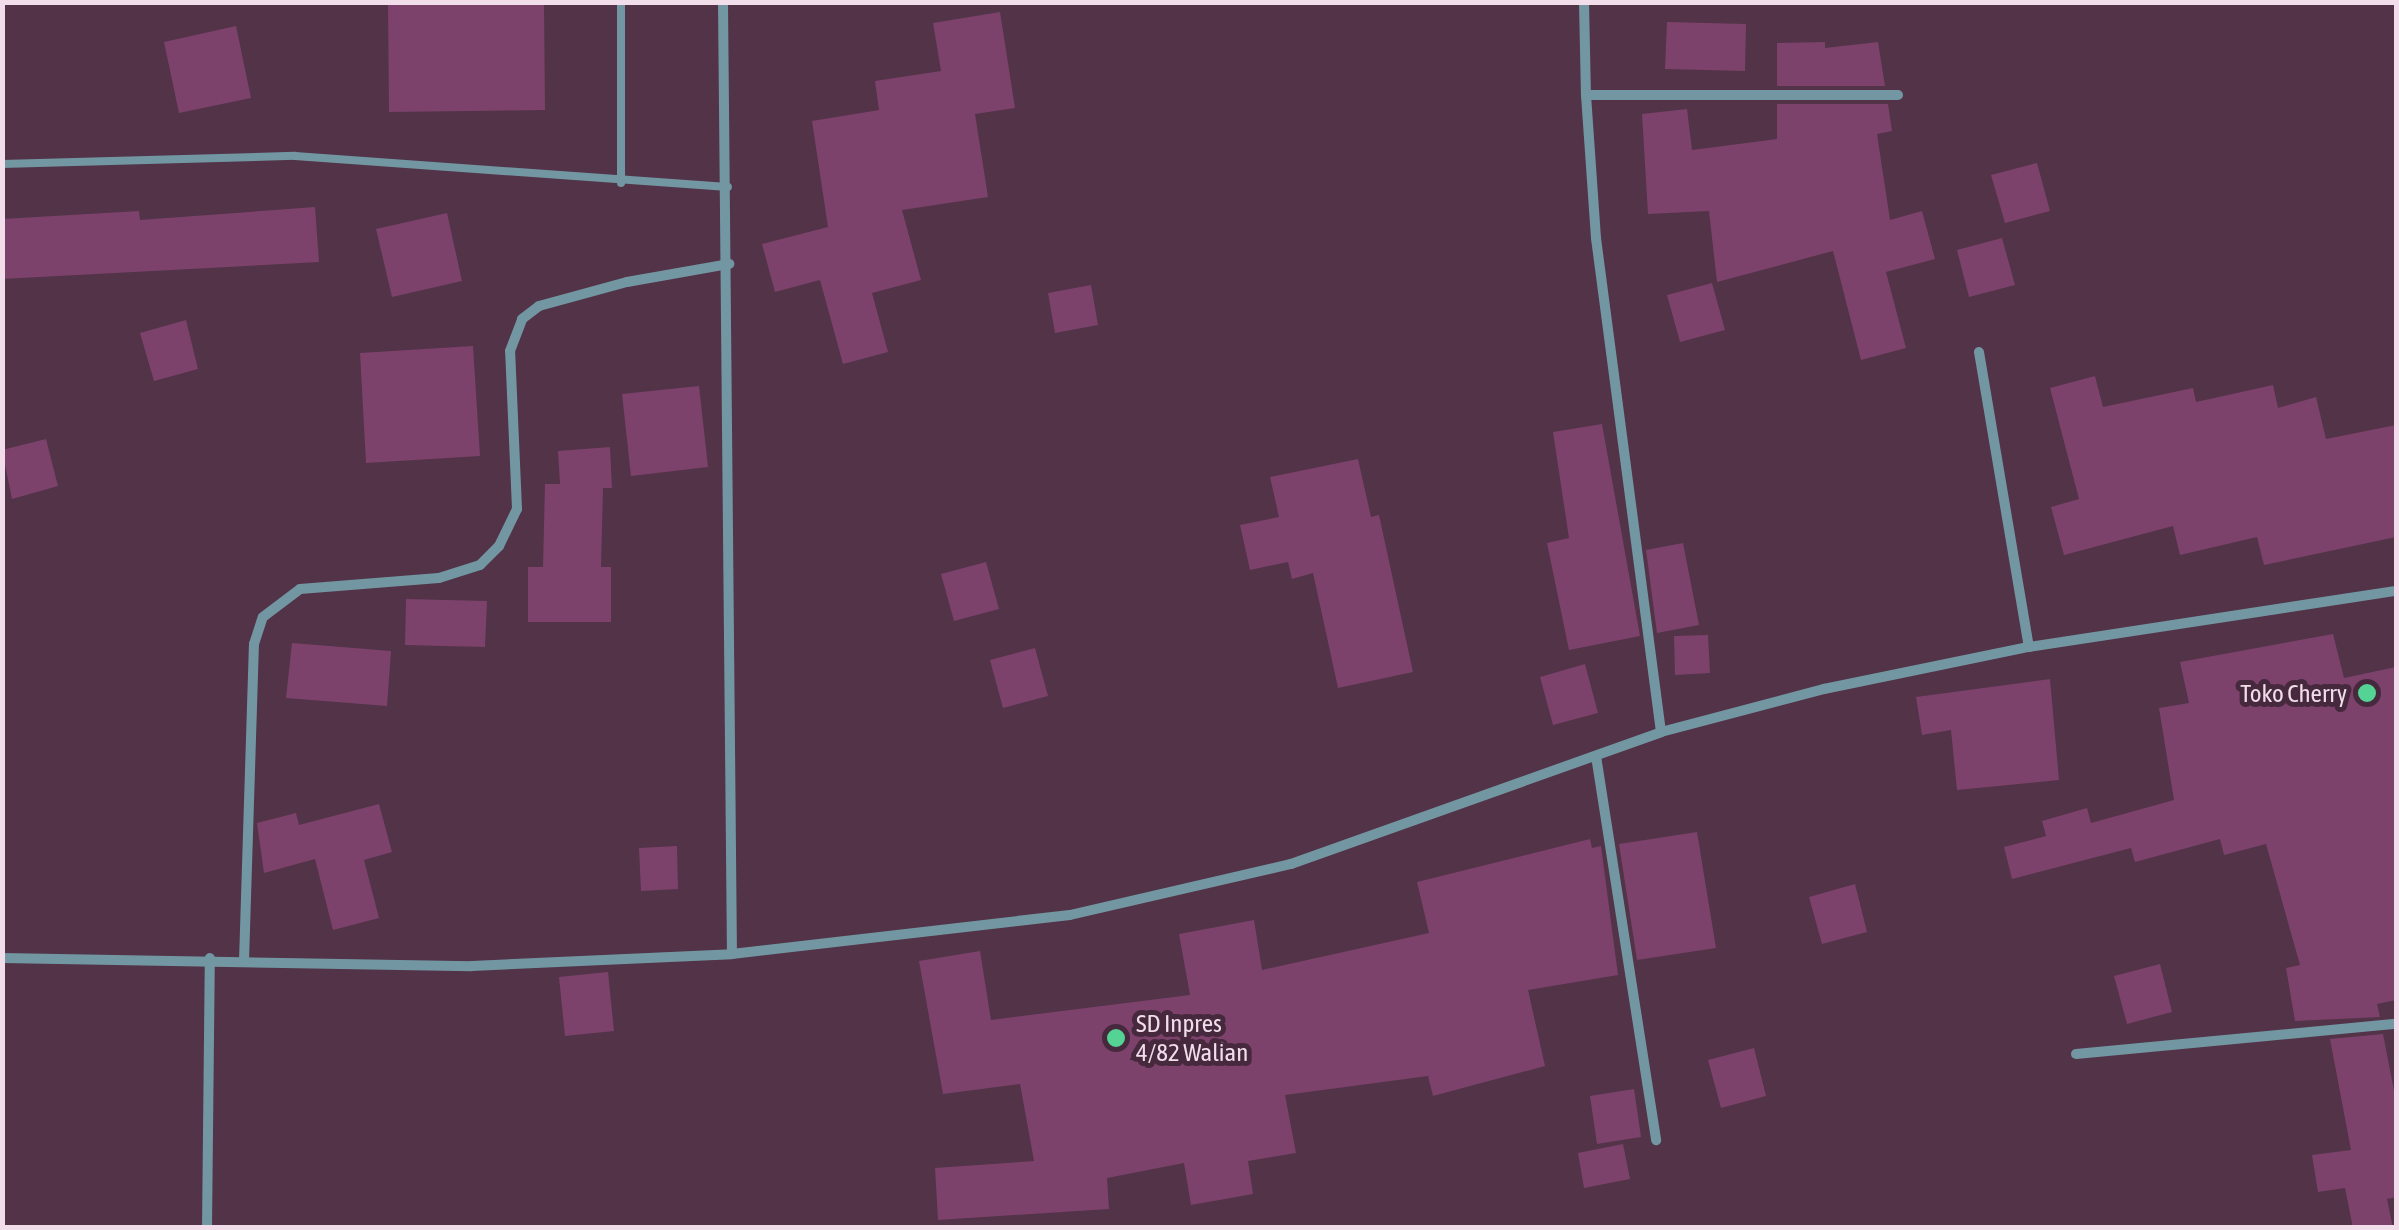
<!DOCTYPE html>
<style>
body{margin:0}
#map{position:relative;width:2399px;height:1230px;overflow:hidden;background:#523348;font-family:"Asap Condensed",sans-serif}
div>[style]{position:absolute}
.building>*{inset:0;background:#7c426b}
.service>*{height:8px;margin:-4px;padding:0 4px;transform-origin:4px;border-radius:4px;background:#7297a2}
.minor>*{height:10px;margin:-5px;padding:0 5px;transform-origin:5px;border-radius:5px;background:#7297a2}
.dots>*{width:28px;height:28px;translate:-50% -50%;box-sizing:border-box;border:5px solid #46293d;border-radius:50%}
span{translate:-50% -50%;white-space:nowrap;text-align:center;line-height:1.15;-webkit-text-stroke:10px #46293d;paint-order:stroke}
.poi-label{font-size:25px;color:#f1deea}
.right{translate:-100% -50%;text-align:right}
.left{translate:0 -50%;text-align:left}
.frame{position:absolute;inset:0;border:5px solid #f1deea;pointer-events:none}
</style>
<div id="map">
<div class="building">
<i style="clip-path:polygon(388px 2px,544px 2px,545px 110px,389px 112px)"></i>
<i style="clip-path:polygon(1000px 12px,1015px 108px,975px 114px,988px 197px,902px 210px,921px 280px,872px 293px,888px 352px,843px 364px,820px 280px,775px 292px,762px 244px,828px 227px,812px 121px,879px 110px,875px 81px,941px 71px,933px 23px)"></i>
<i style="clip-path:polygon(1667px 22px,1746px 24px,1745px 71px,1665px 69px)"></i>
<i style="clip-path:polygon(236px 26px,251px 98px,179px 113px,164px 42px)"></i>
<i style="clip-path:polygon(1825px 42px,1825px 48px,1878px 42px,1885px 86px,1777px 86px,1777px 43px)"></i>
<i style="clip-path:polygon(1777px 104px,1888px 104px,1892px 131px,1877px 134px,1890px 220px,1922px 211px,1935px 259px,1886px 272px,1906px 348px,1861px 360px,1833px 251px,1717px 282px,1709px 211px,1648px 214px,1642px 114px,1687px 109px,1692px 150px,1777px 139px)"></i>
<i style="clip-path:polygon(2037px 163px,2050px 211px,2005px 223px,1991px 175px)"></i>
<i style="clip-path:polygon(315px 207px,319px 262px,2px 279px,2px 219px,139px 211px,140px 220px)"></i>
<i style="clip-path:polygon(447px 213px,462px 281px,392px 297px,376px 229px)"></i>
<i style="clip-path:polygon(2002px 238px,2015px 285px,1969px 297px,1957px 250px)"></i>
<i style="clip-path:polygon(1712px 283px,1725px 330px,1680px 342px,1667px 295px)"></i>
<i style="clip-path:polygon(1091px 285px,1098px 325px,1055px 333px,1048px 293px)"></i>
<i style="clip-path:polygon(186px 320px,198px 369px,154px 381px,140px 333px)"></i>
<i style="clip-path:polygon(473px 346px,480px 456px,366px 463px,360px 353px)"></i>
<i style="clip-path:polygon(2095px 376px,2103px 407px,2193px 388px,2196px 402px,2273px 385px,2278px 408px,2316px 397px,2326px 439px,2396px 425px,2396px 537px,2264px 565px,2257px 537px,2180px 555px,2173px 526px,2064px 555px,2051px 507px,2079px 499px,2050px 388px)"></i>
<i style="clip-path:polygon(699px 386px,708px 467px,631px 476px,622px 394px)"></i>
<i style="clip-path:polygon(1602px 424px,1640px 636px,1569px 650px,1547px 543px,1569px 538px,1553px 432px)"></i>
<i style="clip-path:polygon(46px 439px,58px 486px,12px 499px,2px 450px)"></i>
<i style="clip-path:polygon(610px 447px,612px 488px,603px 488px,601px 567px,611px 567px,611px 622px,528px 622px,528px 567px,543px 567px,545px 484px,560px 484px,558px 451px)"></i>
<i style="clip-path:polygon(1358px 459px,1371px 517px,1379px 515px,1413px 672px,1338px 688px,1313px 573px,1292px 579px,1288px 562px,1250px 570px,1240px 525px,1279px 517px,1270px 477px)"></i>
<i style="clip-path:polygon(1683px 543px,1699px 625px,1657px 633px,1646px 550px)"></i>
<i style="clip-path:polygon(986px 562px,999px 609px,954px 621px,941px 574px)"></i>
<i style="clip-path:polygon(406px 599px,487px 601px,485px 647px,405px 645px)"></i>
<i style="clip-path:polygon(2333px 634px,2344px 678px,2396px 667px,2396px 1000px,2377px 1004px,2380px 1017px,2295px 1021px,2286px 968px,2300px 965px,2266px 844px,2224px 855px,2220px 839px,2135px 862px,2131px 848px,2012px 879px,2004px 847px,2046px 836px,2042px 821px,2087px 808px,2091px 823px,2174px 800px,2159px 708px,2189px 703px,2180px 662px)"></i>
<i style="clip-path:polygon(1708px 635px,1710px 673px,1675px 675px,1674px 636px)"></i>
<i style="clip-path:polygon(292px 643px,391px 651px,387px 706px,286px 698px)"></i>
<i style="clip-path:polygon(1035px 648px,1048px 696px,1003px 708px,990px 660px)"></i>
<i style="clip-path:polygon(1585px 664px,1598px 713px,1553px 725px,1540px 677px)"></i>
<i style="clip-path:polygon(2050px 679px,2059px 780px,1957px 790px,1951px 730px,1922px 735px,1916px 697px)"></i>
<i style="clip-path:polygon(379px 804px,392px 852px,364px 860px,379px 918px,333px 930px,315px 859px,264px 873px,257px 823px,296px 813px,299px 825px)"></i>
<i style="clip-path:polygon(1697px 832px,1716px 948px,1637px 960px,1619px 844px)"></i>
<i style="clip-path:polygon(1590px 839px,1592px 848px,1601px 846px,1618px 975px,1528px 990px,1545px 1066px,1433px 1096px,1428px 1076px,1285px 1095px,1296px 1153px,1248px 1161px,1253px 1194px,1191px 1205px,1184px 1163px,1107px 1178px,1109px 1209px,938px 1220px,935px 1168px,1034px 1161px,1020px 1084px,943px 1094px,919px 961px,980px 951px,991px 1020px,1190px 995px,1179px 934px,1254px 920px,1262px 970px,1429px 933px,1417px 882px)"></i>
<i style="clip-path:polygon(677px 846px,678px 889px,641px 891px,639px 848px)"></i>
<i style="clip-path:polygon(1855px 884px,1867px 932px,1822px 944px,1809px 897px)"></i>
<i style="clip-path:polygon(2160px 964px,2172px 1012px,2127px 1024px,2114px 976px)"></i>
<i style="clip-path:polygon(608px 972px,614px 1031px,565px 1036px,559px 977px)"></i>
<i style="clip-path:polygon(2383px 1034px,2396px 1101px,2396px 1197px,2387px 1199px,2393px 1228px,2353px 1228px,2345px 1188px,2318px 1192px,2312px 1155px,2351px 1150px,2330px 1039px)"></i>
<i style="clip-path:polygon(1754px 1048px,1766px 1096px,1721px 1108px,1708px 1060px)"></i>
<i style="clip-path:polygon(1634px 1089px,1641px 1137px,1597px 1144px,1590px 1096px)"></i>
<i style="clip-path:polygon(1623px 1144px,1630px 1179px,1584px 1188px,1578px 1153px)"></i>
</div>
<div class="service">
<i style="left:2px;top:164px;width:293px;rotate:-1.6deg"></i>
<i style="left:295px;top:156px;width:434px;rotate:4.1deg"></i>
<i style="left:621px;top:183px;width:181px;rotate:-90deg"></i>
</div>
<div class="minor">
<i style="left:723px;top:2px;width:952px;rotate:89.46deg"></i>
<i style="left:1584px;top:2px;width:93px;rotate:88.8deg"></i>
<i style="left:1979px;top:352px;width:299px;rotate:80.4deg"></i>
<i style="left:1661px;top:732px;width:498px;rotate:-97.5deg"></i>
<i style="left:1596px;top:238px;width:143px;rotate:-94deg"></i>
<i style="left:1586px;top:95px;width:312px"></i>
<i style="left:1596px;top:756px;width:389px;rotate:81.1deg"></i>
<i style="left:2px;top:958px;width:470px;rotate:1deg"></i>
<i style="left:472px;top:966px;width:260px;rotate:-2.6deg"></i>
<i style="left:732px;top:954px;width:340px;rotate:-6.6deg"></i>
<i style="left:1070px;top:915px;width:227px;rotate:-13deg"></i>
<i style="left:1291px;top:864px;width:393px;rotate:-19.6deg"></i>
<i style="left:1661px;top:732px;width:169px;rotate:-14.8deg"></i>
<i style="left:1824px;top:689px;width:209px;rotate:-11.6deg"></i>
<i style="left:2029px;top:647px;width:371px;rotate:-8.7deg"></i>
<i style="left:244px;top:961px;width:317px;rotate:-88.2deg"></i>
<i style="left:254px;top:644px;width:28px;rotate:-72deg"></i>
<i style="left:263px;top:617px;width:46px;rotate:-37.1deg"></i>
<i style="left:300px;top:589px;width:139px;rotate:-4.5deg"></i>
<i style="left:439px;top:578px;width:43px;rotate:-17.6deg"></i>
<i style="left:480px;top:565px;width:27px;rotate:-45deg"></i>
<i style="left:499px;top:546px;width:41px;rotate:-64.1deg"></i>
<i style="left:517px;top:509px;width:158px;rotate:-92.5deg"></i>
<i style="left:510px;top:351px;width:34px;rotate:-69deg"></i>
<i style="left:522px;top:319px;width:21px;rotate:-37deg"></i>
<i style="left:539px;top:306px;width:91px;rotate:-15.3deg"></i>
<i style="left:627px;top:282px;width:104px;rotate:-10deg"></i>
<i style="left:2076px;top:1054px;width:321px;rotate:-5.4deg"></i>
<i style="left:207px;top:1228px;width:270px;rotate:-89.4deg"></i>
</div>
<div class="dots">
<i style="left:2367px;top:693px;background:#54d395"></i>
<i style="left:1116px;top:1038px;background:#54d395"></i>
</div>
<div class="poi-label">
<span class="right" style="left:2347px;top:693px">Toko Cherry</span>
<span class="left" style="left:1136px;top:1038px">SD Inpres<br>4/82 Walian</span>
</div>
<div class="frame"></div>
</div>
